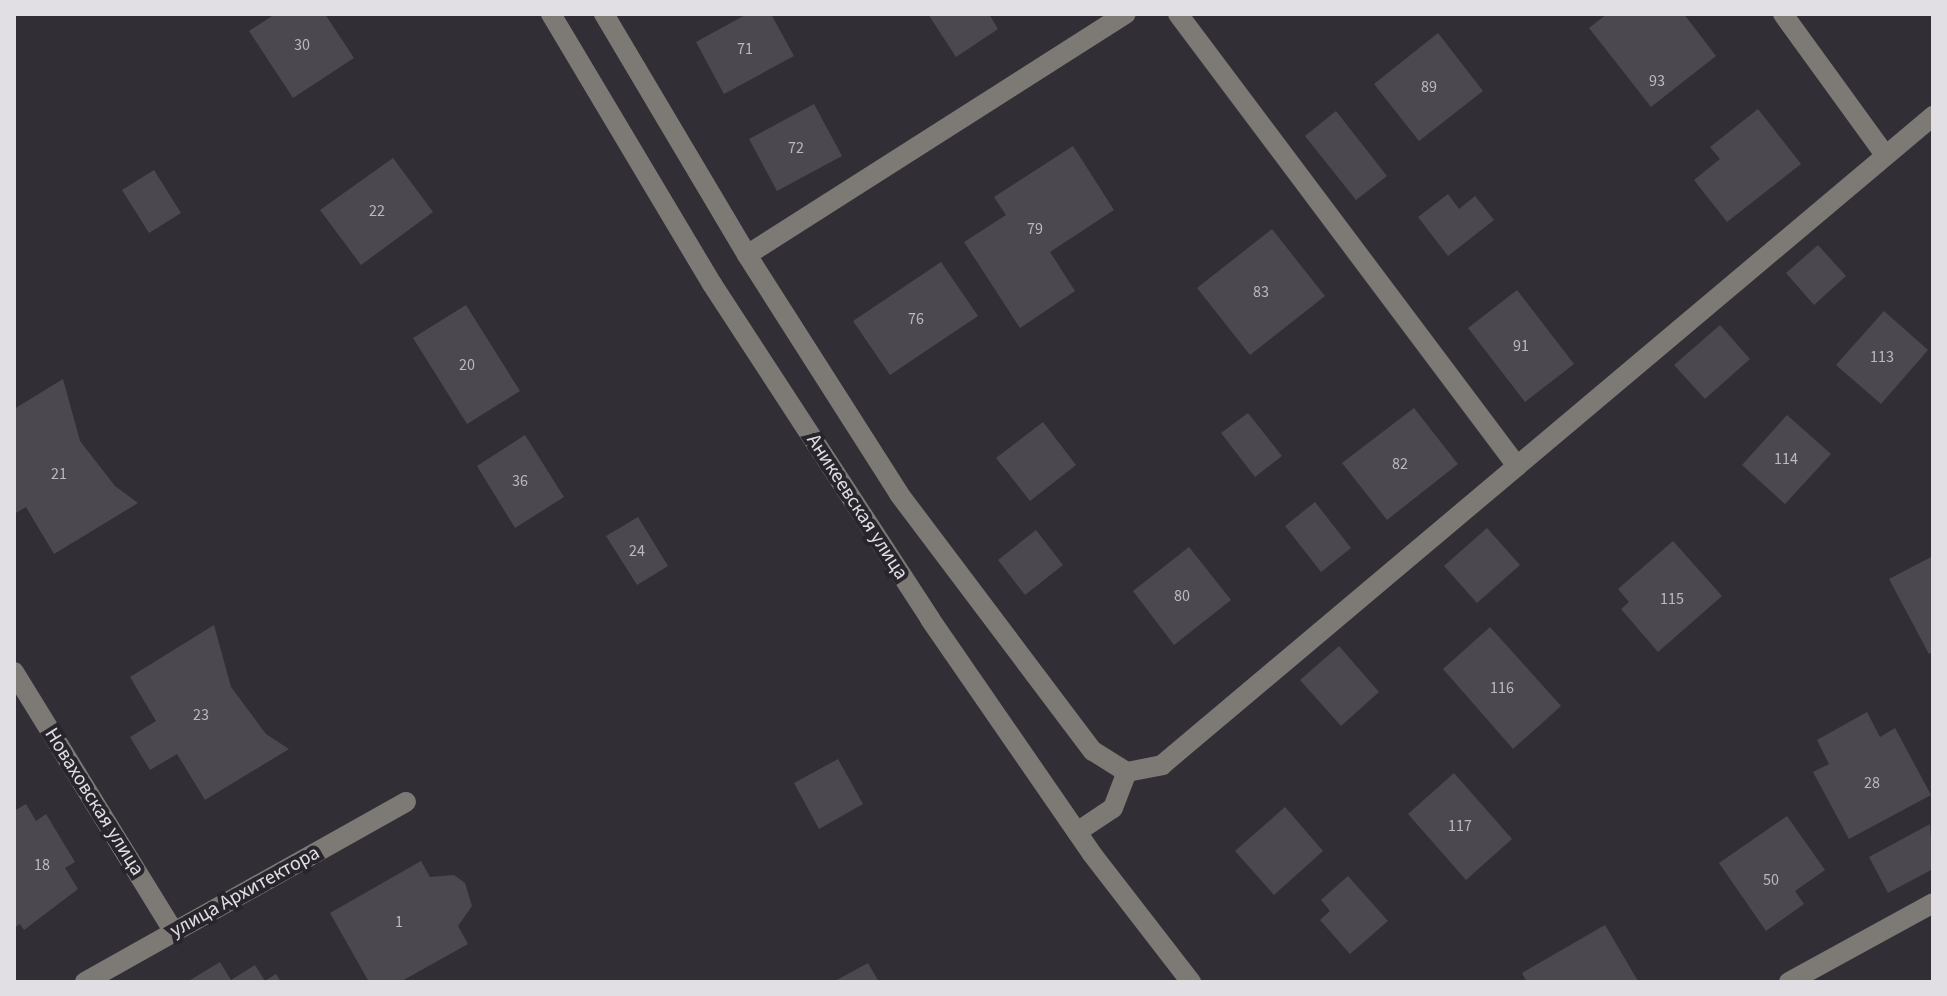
<!DOCTYPE html>
<meta charset="utf-8">
<style>
body{margin:0}
#map{position:relative;width:1947px;height:996px;overflow:hidden;background:#322e36;font-family:"Source Sans 3",sans-serif}
div>[style]{position:absolute}
.building>*{inset:0;background:#4c4850}
.minor>*{height:20px;margin:-10px;padding:0 10px;transform-origin:10px;border-radius:10px;background:#7d7a76}
span{translate:-50% -50%;white-space:nowrap;text-align:center;line-height:1.15;-webkit-text-stroke:8px #29252c;paint-order:stroke}
.number-label{font-size:16px;color:#bcb8bf}
.number-label span{-webkit-text-stroke-width:0}
.street-label{font-size:20px;color:#e1dee4}
.frame{position:absolute;inset:0;border:16px solid #e1dee4;pointer-events:none}
</style>
<div id="map">
<div class="building">
<i style="clip-path:polygon(275px 14px,325px 14px,354px 58px,293px 98px,249px 31px)"></i>
<i style="clip-path:polygon(747px 14px,771px 14px,794px 56px,724px 94px,696px 42px)"></i>
<i style="clip-path:polygon(928px 14px,989px 14px,998px 29px,956px 57px)"></i>
<i style="clip-path:polygon(1607px 14px,1684px 14px,1716px 56px,1651px 107px,1589px 28px)"></i>
<i style="clip-path:polygon(1438px 33px,1483px 91px,1419px 141px,1374px 84px)"></i>
<i style="clip-path:polygon(814px 104px,842px 156px,777px 191px,749px 139px)"></i>
<i style="clip-path:polygon(1758px 109px,1801px 164px,1727px 222px,1694px 180px,1720px 159px,1710px 147px)"></i>
<i style="clip-path:polygon(1336px 111px,1387px 176px,1356px 200px,1305px 136px)"></i>
<i style="clip-path:polygon(1073px 146px,1114px 210px,1050px 252px,1075px 291px,1020px 328px,964px 242px,1006px 215px,994px 197px)"></i>
<i style="clip-path:polygon(393px 158px,433px 212px,361px 265px,320px 210px)"></i>
<i style="clip-path:polygon(154px 170px,181px 213px,149px 233px,122px 190px)"></i>
<i style="clip-path:polygon(1448px 194px,1459px 209px,1475px 196px,1494px 220px,1448px 256px,1418px 217px)"></i>
<i style="clip-path:polygon(1272px 229px,1325px 296px,1250px 355px,1197px 288px)"></i>
<i style="clip-path:polygon(1818px 245px,1846px 276px,1814px 305px,1786px 273px)"></i>
<i style="clip-path:polygon(941px 262px,978px 316px,890px 375px,853px 321px)"></i>
<i style="clip-path:polygon(1517px 290px,1574px 364px,1525px 402px,1468px 328px)"></i>
<i style="clip-path:polygon(466px 305px,520px 391px,467px 424px,413px 338px)"></i>
<i style="clip-path:polygon(1884px 311px,1928px 350px,1881px 404px,1836px 365px)"></i>
<i style="clip-path:polygon(1720px 325px,1750px 359px,1705px 399px,1674px 365px)"></i>
<i style="clip-path:polygon(63px 379px,80px 441px,115px 486px,138px 503px,54px 554px,26px 507px,14px 514px,14px 409px)"></i>
<i style="clip-path:polygon(1414px 408px,1458px 464px,1387px 520px,1342px 463px)"></i>
<i style="clip-path:polygon(1248px 413px,1282px 456px,1255px 477px,1221px 433px)"></i>
<i style="clip-path:polygon(1787px 415px,1831px 454px,1785px 504px,1742px 465px)"></i>
<i style="clip-path:polygon(1043px 422px,1076px 465px,1030px 501px,996px 458px)"></i>
<i style="clip-path:polygon(525px 435px,564px 497px,515px 528px,477px 466px)"></i>
<i style="clip-path:polygon(1315px 502px,1351px 548px,1321px 572px,1285px 526px)"></i>
<i style="clip-path:polygon(638px 517px,668px 566px,637px 585px,606px 536px)"></i>
<i style="clip-path:polygon(1487px 528px,1520px 565px,1477px 603px,1444px 566px)"></i>
<i style="clip-path:polygon(1036px 530px,1063px 565px,1025px 595px,998px 560px)"></i>
<i style="clip-path:polygon(1673px 541px,1722px 596px,1658px 652px,1621px 609px,1629px 602px,1618px 589px)"></i>
<i style="clip-path:polygon(1189px 547px,1231px 600px,1174px 645px,1133px 591px)"></i>
<i style="clip-path:polygon(1933px 556px,1933px 652px,1929px 654px,1889px 579px)"></i>
<i style="clip-path:polygon(214px 625px,231px 687px,266px 734px,289px 749px,205px 800px,177px 754px,150px 770px,130px 737px,156px 721px,130px 677px)"></i>
<i style="clip-path:polygon(1490px 627px,1561px 706px,1513px 749px,1443px 669px)"></i>
<i style="clip-path:polygon(1339px 646px,1379px 692px,1341px 726px,1300px 680px)"></i>
<i style="clip-path:polygon(1867px 712px,1880px 737px,1895px 728px,1931px 795px,1849px 839px,1813px 772px,1829px 764px,1817px 740px)"></i>
<i style="clip-path:polygon(838px 759px,863px 804px,819px 829px,794px 783px)"></i>
<i style="clip-path:polygon(1454px 773px,1512px 839px,1466px 880px,1408px 814px)"></i>
<i style="clip-path:polygon(26px 804px,36px 821px,46px 814px,75px 862px,65px 868px,78px 889px,24px 930px,20px 924px,14px 928px,14px 811px)"></i>
<i style="clip-path:polygon(1285px 807px,1323px 851px,1274px 895px,1235px 851px)"></i>
<i style="clip-path:polygon(1787px 816px,1825px 870px,1795px 891px,1804px 904px,1766px 931px,1719px 863px)"></i>
<i style="clip-path:polygon(1930px 824px,1933px 869px,1888px 893px,1869px 857px)"></i>
<i style="clip-path:polygon(421px 861px,430px 877px,454px 875px,465px 883px,472px 906px,458px 926px,468px 944px,400px 982px,369px 982px,330px 913px)"></i>
<i style="clip-path:polygon(1348px 876px,1388px 921px,1350px 954px,1320px 920px,1330px 911px,1321px 900px)"></i>
<i style="clip-path:polygon(1605px 925px,1638px 981px,1527px 982px,1522px 973px)"></i>
<i style="clip-path:polygon(220px 962px,231px 980px,255px 965px,265px 981px,276px 974px,281px 982px,187px 982px)"></i>
<i style="clip-path:polygon(868px 963px,879px 982px,833px 982px)"></i>
</div>
<div class="minor">
<i style="left:551px;top:14px;width:314px;rotate:59.2deg"></i>
<i style="left:712px;top:284px;width:400px;rotate:56.9deg"></i>
<i style="left:930px;top:619px;width:285px;rotate:55.4deg"></i>
<i style="left:1092px;top:854px;width:162px;rotate:52.3deg"></i>
<i style="left:604px;top:14px;width:280px;rotate:59.3deg"></i>
<i style="left:747px;top:255px;width:283px;rotate:57.5deg"></i>
<i style="left:899px;top:494px;width:322px;rotate:53deg"></i>
<i style="left:1093px;top:751px;width:40px;rotate:32deg"></i>
<i style="left:1127px;top:772px;width:36px;rotate:-11deg"></i>
<i style="left:1162px;top:765px;width:1008px;rotate:-40.09deg"></i>
<i style="left:1178px;top:14px;width:565px;rotate:53.13deg"></i>
<i style="left:1783px;top:14px;width:174px;rotate:54.1deg"></i>
<i style="left:747px;top:255px;width:449px;rotate:-32.5deg"></i>
<i style="left:14px;top:672px;width:305px;rotate:58.4deg"></i>
<i style="left:1077px;top:832px;width:43px;rotate:-33.7deg"></i>
<i style="left:1113px;top:808px;width:39px;rotate:-69deg"></i>
<i style="left:85px;top:982px;width:368px;rotate:-29.3deg"></i>
<i style="left:1789px;top:982px;width:164px;rotate:-28.7deg"></i>
</div>
<div class="number-label">
<span style="left:302px;top:45px">30</span>
<span style="left:745px;top:49px">71</span>
<span style="left:1657px;top:81px">93</span>
<span style="left:1429px;top:87px">89</span>
<span style="left:796px;top:148px">72</span>
<span style="left:377px;top:211px">22</span>
<span style="left:1035px;top:229px">79</span>
<span style="left:1261px;top:292px">83</span>
<span style="left:916px;top:319px">76</span>
<span style="left:1521px;top:346px">91</span>
<span style="left:1882px;top:357px">113</span>
<span style="left:467px;top:365px">20</span>
<span style="left:1786px;top:459px">114</span>
<span style="left:1400px;top:464px">82</span>
<span style="left:59px;top:474px">21</span>
<span style="left:520px;top:481px">36</span>
<span style="left:637px;top:551px">24</span>
<span style="left:1182px;top:596px">80</span>
<span style="left:1672px;top:599px">115</span>
<span style="left:1502px;top:688px">116</span>
<span style="left:201px;top:715px">23</span>
<span style="left:1872px;top:783px">28</span>
<span style="left:1460px;top:826px">117</span>
<span style="left:42px;top:865px">18</span>
<span style="left:1771px;top:880px">50</span>
<span style="left:399px;top:922px">1</span>
</div>
<div class="street-label">
<span style="left:857px;top:507px;rotate:57deg">Аникеевская улица</span>
<span style="left:94px;top:802px;rotate:58deg">Новаховская улица</span>
<span style="left:245px;top:892px;rotate:-29deg">улица Архитектора</span>
</div>
<div class="frame"></div>
</div>
